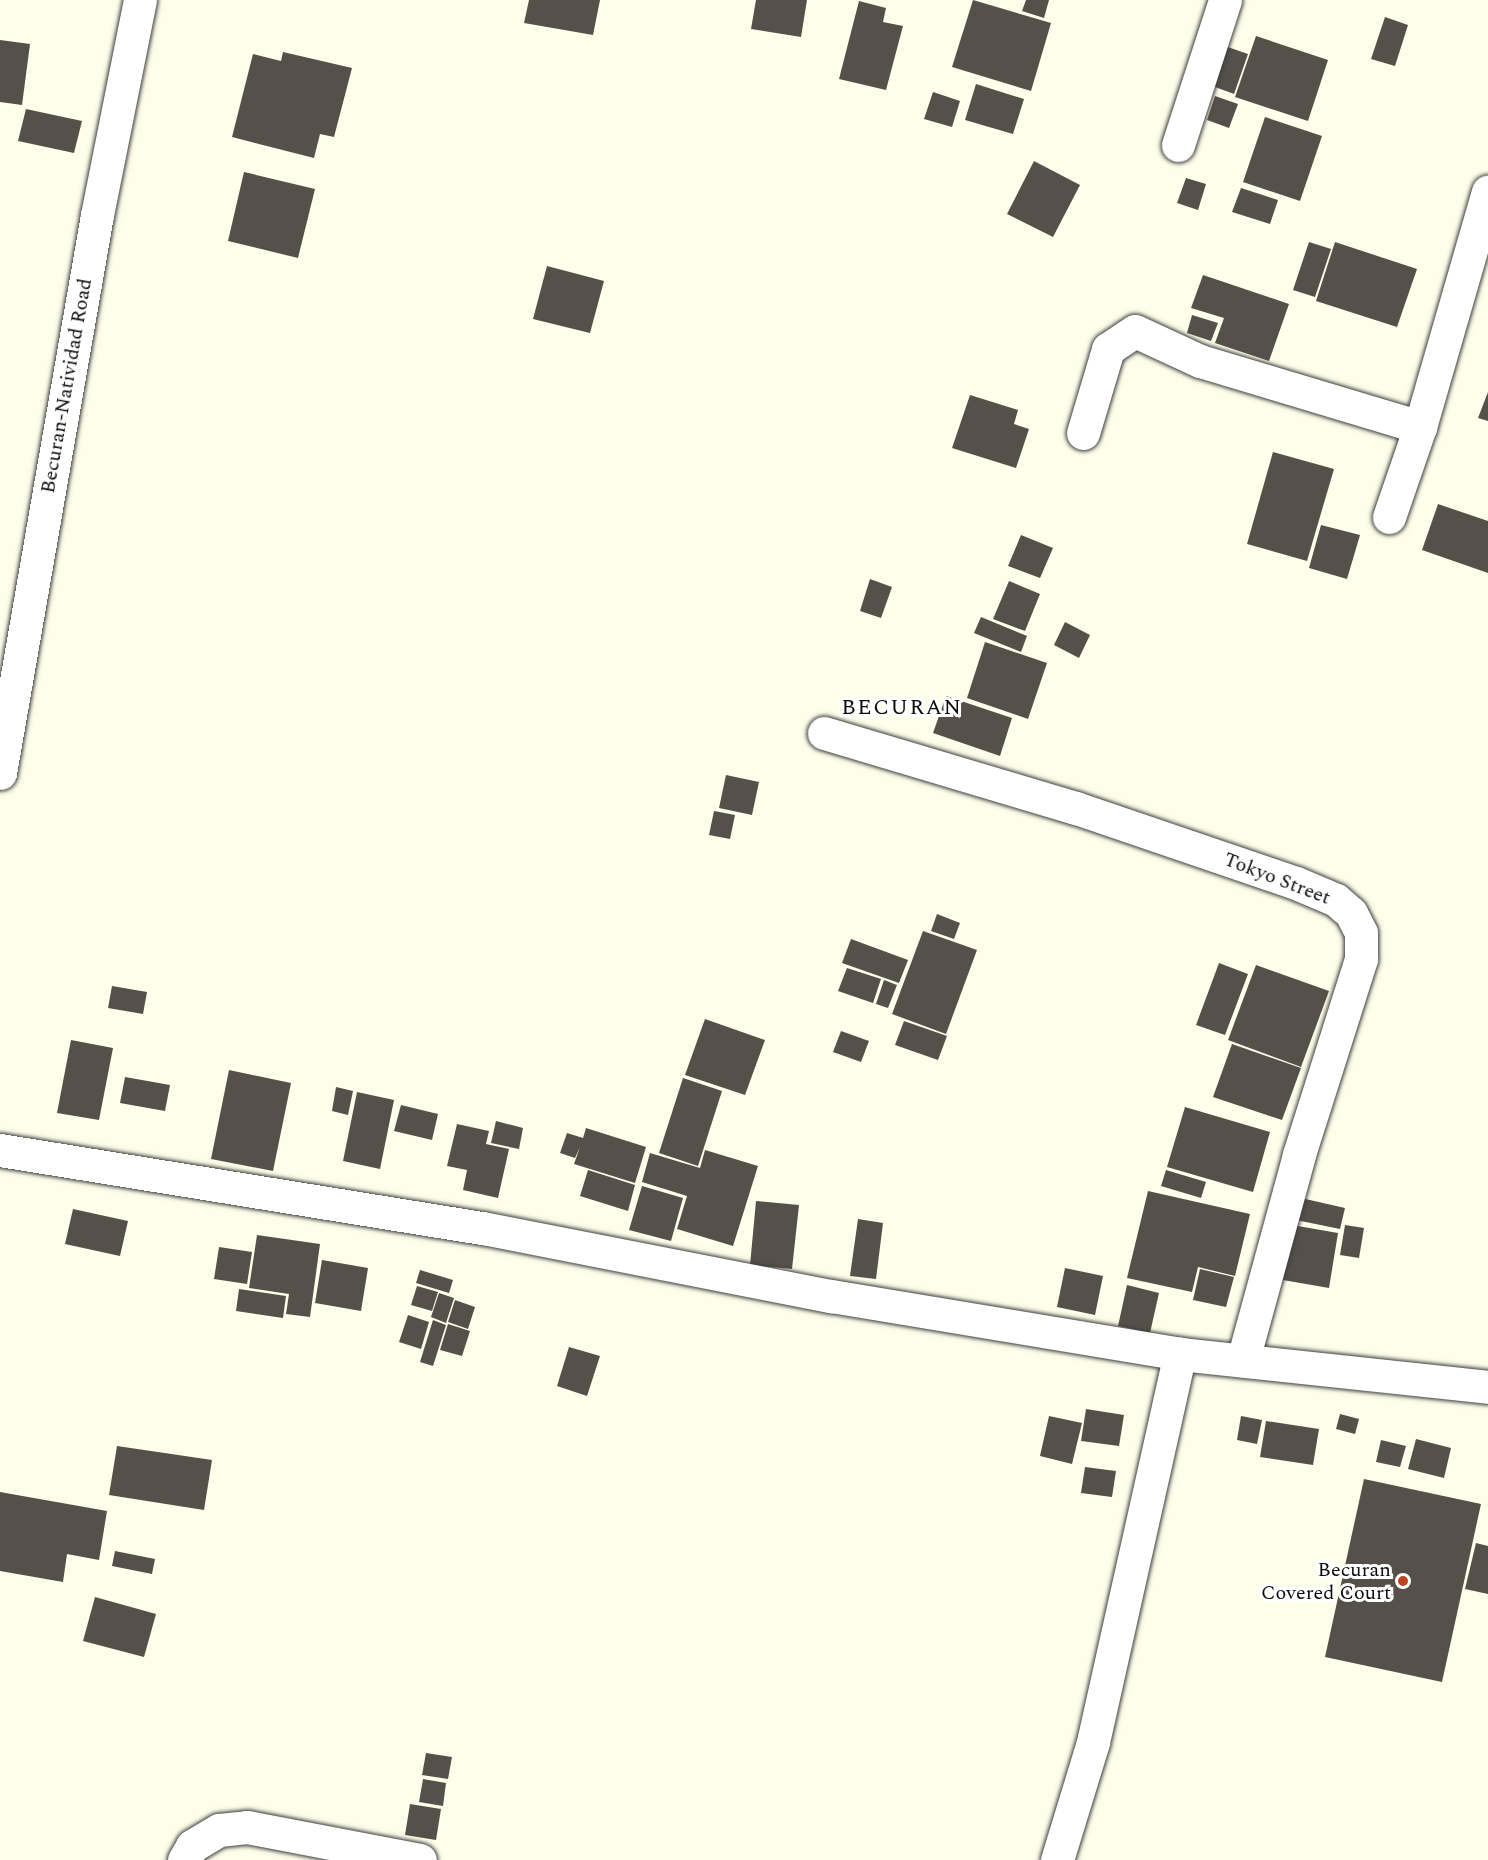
<!DOCTYPE html>
<style>
body{margin:0}
#map{position:relative;width:1488px;height:1860px;overflow:hidden;background:#feffeb;font-family:Spectral,serif}
div>[style]{position:absolute}
.building>*{inset:0;background:#555049}
.roads{filter:drop-shadow(0 0 2px #3f3f3f) drop-shadow(0 0 2px #3f3f3f)}
.minor>*{height:33px;margin:-16.5px;padding:0 16.5px;transform-origin:16.5px;border-radius:16.5px;background:#fff}
.dots>*{width:16px;height:16px;translate:-50% -50%;box-sizing:border-box;border:3px solid #fff;border-radius:50%}
span{translate:-50% -50%;white-space:nowrap;text-align:center;line-height:1.15;-webkit-text-stroke:6px #fff;paint-order:stroke}
.street-label{font-size:20px;color:#0c0c0c}
.poi-label{font-size:20px;color:#0c0c0c}
.right{translate:-100% -50%;text-align:right}
.quarter-label{font-size:22px;color:#0c0c0c;letter-spacing:1.5px}
</style>
<div id="map">
<div class="building">
<i style="clip-path:polygon(529px 0,600px 0,593px 35px,524px 23px)"></i>
<i style="clip-path:polygon(756px 0,807px 0,801px 37px,751px 29px)"></i>
<i style="clip-path:polygon(973px 0,1051px 23px,1031px 91px,952px 67px)"></i>
<i style="clip-path:polygon(1026px 0,1049px 0,1044px 18px,1022px 11px)"></i>
<i style="clip-path:polygon(859px 1px,886px 8px,883px 22px,903px 26px,886px 90px,839px 79px)"></i>
<i style="clip-path:polygon(1385px 17px,1408px 25px,1395px 66px,1371px 59px)"></i>
<i style="clip-path:polygon(1256px 36px,1328px 60px,1308px 121px,1235px 97px)"></i>
<i style="clip-path:polygon(0 40px,30px 44px,22px 105px,0 102px)"></i>
<i style="clip-path:polygon(1222px 45px,1248px 54px,1234px 94px,1207px 84px)"></i>
<i style="clip-path:polygon(283px 52px,352px 68px,334px 137px,320px 134px,314px 158px,232px 137px,253px 54px,281px 61px)"></i>
<i style="clip-path:polygon(976px 84px,1024px 99px,1013px 134px,965px 120px)"></i>
<i style="clip-path:polygon(933px 92px,960px 101px,952px 127px,924px 119px)"></i>
<i style="clip-path:polygon(1215px 96px,1238px 104px,1229px 128px,1207px 120px)"></i>
<i style="clip-path:polygon(26px 109px,82px 121px,74px 153px,18px 141px)"></i>
<i style="clip-path:polygon(1265px 117px,1322px 136px,1300px 201px,1243px 182px)"></i>
<i style="clip-path:polygon(1034px 161px,1080px 185px,1053px 237px,1007px 214px)"></i>
<i style="clip-path:polygon(244px 172px,315px 189px,298px 258px,228px 241px)"></i>
<i style="clip-path:polygon(1186px 178px,1206px 184px,1198px 210px,1177px 203px)"></i>
<i style="clip-path:polygon(1241px 188px,1278px 200px,1270px 224px,1232px 212px)"></i>
<i style="clip-path:polygon(1309px 242px,1331px 249px,1315px 297px,1293px 290px)"></i>
<i style="clip-path:polygon(1335px 242px,1417px 269px,1397px 327px,1316px 301px)"></i>
<i style="clip-path:polygon(547px 266px,604px 281px,590px 333px,533px 319px)"></i>
<i style="clip-path:polygon(1203px 275px,1289px 304px,1269px 361px,1215px 343px,1224px 318px,1191px 308px)"></i>
<i style="clip-path:polygon(1192px 315px,1218px 323px,1211px 341px,1187px 333px)"></i>
<i style="clip-path:polygon(1488px 392px,1488px 421px,1478px 418px)"></i>
<i style="clip-path:polygon(970px 395px,1018px 410px,1014px 424px,1029px 429px,1016px 468px,952px 448px)"></i>
<i style="clip-path:polygon(1273px 452px,1334px 469px,1307px 561px,1247px 544px)"></i>
<i style="clip-path:polygon(1438px 504px,1488px 521px,1488px 573px,1422px 550px)"></i>
<i style="clip-path:polygon(1321px 525px,1360px 535px,1347px 579px,1309px 568px)"></i>
<i style="clip-path:polygon(1021px 535px,1053px 548px,1040px 578px,1008px 566px)"></i>
<i style="clip-path:polygon(870px 579px,892px 587px,881px 618px,860px 611px)"></i>
<i style="clip-path:polygon(1009px 581px,1040px 594px,1025px 631px,993px 619px)"></i>
<i style="clip-path:polygon(981px 617px,1027px 636px,1021px 652px,974px 633px)"></i>
<i style="clip-path:polygon(1065px 622px,1090px 635px,1079px 658px,1054px 645px)"></i>
<i style="clip-path:polygon(985px 642px,1047px 663px,1028px 719px,967px 698px)"></i>
<i style="clip-path:polygon(946px 696px,1012px 718px,1000px 756px,933px 733px)"></i>
<i style="clip-path:polygon(726px 775px,759px 782px,752px 815px,719px 808px)"></i>
<i style="clip-path:polygon(714px 811px,735px 815px,730px 839px,709px 835px)"></i>
<i style="clip-path:polygon(937px 914px,960px 923px,954px 939px,931px 931px)"></i>
<i style="clip-path:polygon(923px 931px,977px 950px,946px 1034px,892px 1014px)"></i>
<i style="clip-path:polygon(851px 939px,908px 960px,899px 983px,842px 963px)"></i>
<i style="clip-path:polygon(1219px 963px,1248px 974px,1225px 1035px,1196px 1025px)"></i>
<i style="clip-path:polygon(1256px 965px,1329px 991px,1301px 1067px,1228px 1040px)"></i>
<i style="clip-path:polygon(847px 968px,881px 979px,873px 1003px,838px 991px)"></i>
<i style="clip-path:polygon(884px 980px,897px 985px,888px 1008px,876px 1004px)"></i>
<i style="clip-path:polygon(112px 986px,147px 992px,143px 1014px,108px 1008px)"></i>
<i style="clip-path:polygon(705px 1019px,765px 1040px,745px 1095px,685px 1075px)"></i>
<i style="clip-path:polygon(904px 1021px,947px 1036px,938px 1060px,895px 1045px)"></i>
<i style="clip-path:polygon(841px 1031px,869px 1041px,861px 1062px,833px 1052px)"></i>
<i style="clip-path:polygon(71px 1040px,113px 1048px,99px 1120px,57px 1113px)"></i>
<i style="clip-path:polygon(1232px 1044px,1301px 1068px,1282px 1120px,1213px 1097px)"></i>
<i style="clip-path:polygon(229px 1070px,291px 1083px,273px 1171px,211px 1159px)"></i>
<i style="clip-path:polygon(125px 1077px,170px 1085px,165px 1111px,120px 1103px)"></i>
<i style="clip-path:polygon(683px 1078px,722px 1091px,698px 1166px,659px 1153px)"></i>
<i style="clip-path:polygon(336px 1087px,353px 1091px,348px 1115px,332px 1111px)"></i>
<i style="clip-path:polygon(357px 1092px,394px 1100px,380px 1169px,343px 1161px)"></i>
<i style="clip-path:polygon(401px 1105px,438px 1114px,432px 1140px,394px 1131px)"></i>
<i style="clip-path:polygon(1185px 1107px,1270px 1132px,1253px 1192px,1167px 1167px)"></i>
<i style="clip-path:polygon(496px 1121px,523px 1128px,519px 1149px,491px 1143px)"></i>
<i style="clip-path:polygon(457px 1124px,489px 1131px,486px 1144px,509px 1149px,498px 1198px,463px 1190px,467px 1170px,447px 1166px)"></i>
<i style="clip-path:polygon(586px 1128px,646px 1147px,635px 1183px,574px 1164px,580px 1147px,575px 1158px,560px 1153px,567px 1133px,583px 1138px)"></i>
<i style="clip-path:polygon(705px 1150px,758px 1166px,733px 1246px,677px 1229px,687px 1196px,642px 1182px,650px 1153px,700px 1168px)"></i>
<i style="clip-path:polygon(588px 1170px,635px 1185px,628px 1211px,580px 1196px)"></i>
<i style="clip-path:polygon(1166px 1170px,1206px 1182px,1201px 1198px,1161px 1186px)"></i>
<i style="clip-path:polygon(642px 1186px,683px 1198px,671px 1241px,629px 1230px)"></i>
<i style="clip-path:polygon(1148px 1191px,1250px 1214px,1235px 1276px,1198px 1267px,1192px 1292px,1127px 1278px)"></i>
<i style="clip-path:polygon(1301px 1198px,1345px 1208px,1340px 1229px,1296px 1220px)"></i>
<i style="clip-path:polygon(756px 1201px,799px 1205px,792px 1269px,750px 1265px)"></i>
<i style="clip-path:polygon(73px 1209px,128px 1221px,120px 1256px,65px 1244px)"></i>
<i style="clip-path:polygon(858px 1219px,883px 1223px,876px 1279px,850px 1276px)"></i>
<i style="clip-path:polygon(1292px 1225px,1338px 1233px,1329px 1288px,1283px 1280px)"></i>
<i style="clip-path:polygon(1345px 1225px,1364px 1228px,1359px 1258px,1340px 1255px)"></i>
<i style="clip-path:polygon(257px 1235px,320px 1244px,310px 1317px,286px 1314px,289px 1294px,249px 1288px)"></i>
<i style="clip-path:polygon(219px 1247px,252px 1252px,247px 1284px,214px 1279px)"></i>
<i style="clip-path:polygon(322px 1260px,368px 1268px,361px 1311px,315px 1303px)"></i>
<i style="clip-path:polygon(1065px 1268px,1103px 1276px,1095px 1315px,1057px 1307px)"></i>
<i style="clip-path:polygon(1200px 1269px,1234px 1277px,1226px 1307px,1193px 1300px)"></i>
<i style="clip-path:polygon(420px 1270px,453px 1280px,449px 1293px,416px 1283px)"></i>
<i style="clip-path:polygon(1127px 1285px,1159px 1293px,1150px 1333px,1118px 1326px)"></i>
<i style="clip-path:polygon(417px 1286px,438px 1292px,432px 1311px,411px 1305px)"></i>
<i style="clip-path:polygon(239px 1289px,286px 1296px,283px 1318px,236px 1311px)"></i>
<i style="clip-path:polygon(439px 1293px,454px 1298px,446px 1323px,431px 1317px)"></i>
<i style="clip-path:polygon(455px 1300px,475px 1307px,468px 1329px,448px 1322px)"></i>
<i style="clip-path:polygon(408px 1315px,429px 1322px,421px 1349px,399px 1342px)"></i>
<i style="clip-path:polygon(433px 1320px,446px 1325px,433px 1366px,420px 1362px)"></i>
<i style="clip-path:polygon(448px 1324px,470px 1331px,462px 1356px,440px 1350px)"></i>
<i style="clip-path:polygon(569px 1347px,600px 1356px,587px 1396px,557px 1386px)"></i>
<i style="clip-path:polygon(1086px 1409px,1124px 1415px,1119px 1446px,1081px 1441px)"></i>
<i style="clip-path:polygon(1340px 1414px,1359px 1419px,1355px 1434px,1336px 1429px)"></i>
<i style="clip-path:polygon(1049px 1416px,1082px 1423px,1072px 1464px,1040px 1456px)"></i>
<i style="clip-path:polygon(1241px 1416px,1262px 1420px,1257px 1444px,1237px 1440px)"></i>
<i style="clip-path:polygon(1266px 1421px,1319px 1429px,1313px 1465px,1260px 1457px)"></i>
<i style="clip-path:polygon(1416px 1439px,1451px 1448px,1444px 1478px,1408px 1469px)"></i>
<i style="clip-path:polygon(1381px 1440px,1406px 1446px,1400px 1467px,1376px 1462px)"></i>
<i style="clip-path:polygon(117px 1446px,212px 1460px,204px 1510px,109px 1495px)"></i>
<i style="clip-path:polygon(1085px 1467px,1116px 1471px,1112px 1497px,1081px 1493px)"></i>
<i style="clip-path:polygon(1364px 1479px,1481px 1504px,1442px 1682px,1325px 1657px)"></i>
<i style="clip-path:polygon(0 1492px,107px 1511px,99px 1560px,67px 1554px,63px 1582px,0 1571px)"></i>
<i style="clip-path:polygon(1476px 1543px,1488px 1546px,1488px 1594px,1465px 1589px)"></i>
<i style="clip-path:polygon(115px 1551px,155px 1559px,152px 1574px,112px 1566px)"></i>
<i style="clip-path:polygon(95px 1597px,156px 1614px,144px 1657px,83px 1641px)"></i>
<i style="clip-path:polygon(426px 1753px,452px 1757px,448px 1779px,422px 1775px)"></i>
<i style="clip-path:polygon(423px 1779px,446px 1783px,443px 1806px,419px 1802px)"></i>
<i style="clip-path:polygon(410px 1804px,441px 1809px,436px 1840px,405px 1835px)"></i>
</div>
<div class="roads">
<div class="minor">
<i style="left:1178px;top:145px;width:152px;rotate:-72deg"></i>
<i style="left:1083px;top:433px;width:88px;rotate:-73.4deg"></i>
<i style="left:1108px;top:349px;width:32px;rotate:-34deg"></i>
<i style="left:1135px;top:331px;width:72px;rotate:24.8deg"></i>
<i style="left:1200px;top:361px;width:230px;rotate:16.7deg"></i>
<i style="left:1389px;top:517px;width:95px;rotate:-71deg"></i>
<i style="left:1420px;top:427px;width:245px;rotate:-73.9deg"></i>
<i style="left:824px;top:733px;width:263px;rotate:16.6deg"></i>
<i style="left:1076px;top:808px;width:232px;rotate:18.8deg"></i>
<i style="left:1296px;top:883px;width:43px;rotate:23deg"></i>
<i style="left:1336px;top:900px;width:20px;rotate:41deg"></i>
<i style="left:1351px;top:913px;width:22px;rotate:63deg"></i>
<i style="left:1361px;top:933px;width:26px;rotate:90deg"></i>
<i style="left:1361px;top:959px;width:206px;rotate:107.6deg"></i>
<i style="left:1299px;top:1155px;width:213px;rotate:105.3deg"></i>
<i style="left:0;top:773px;width:566px;rotate:-80.14deg"></i>
<i style="left:97px;top:215px;width:219px;rotate:-78.7deg"></i>
<i style="left:0;top:1150px;width:489px;rotate:9.2deg"></i>
<i style="left:483px;top:1228px;width:355px;rotate:11.1deg"></i>
<i style="left:831px;top:1296px;width:354px;rotate:9.4deg"></i>
<i style="left:1180px;top:1354px;width:310px;rotate:6.1deg"></i>
<i style="left:184px;top:1860px;width:16px;rotate:-60deg"></i>
<i style="left:192px;top:1846px;width:31px;rotate:-31deg"></i>
<i style="left:219px;top:1830px;width:28px;rotate:-6deg"></i>
<i style="left:247px;top:1827px;width:176px;rotate:10.8deg"></i>
<i style="left:1057px;top:1860px;width:123px;rotate:-73deg"></i>
<i style="left:1093px;top:1742px;width:398px;rotate:-77.4deg"></i>
</div>
</div>
<div class="dots">
<i style="left:1403px;top:1581px;background:#bc4425"></i>
</div>
<div class="street-label">
<span style="left:67px;top:386px;rotate:-80deg">Becuran-Natividad Road</span>
<span style="left:1277px;top:879px;rotate:21deg">Tokyo Street</span>
</div>
<div class="poi-label">
<span class="right" style="left:1391px;top:1582px">Becuran<br>Covered Court</span>
</div>
<div class="quarter-label">
<span style="left:902px;top:708px">BECURAN</span>
</div>
</div>
